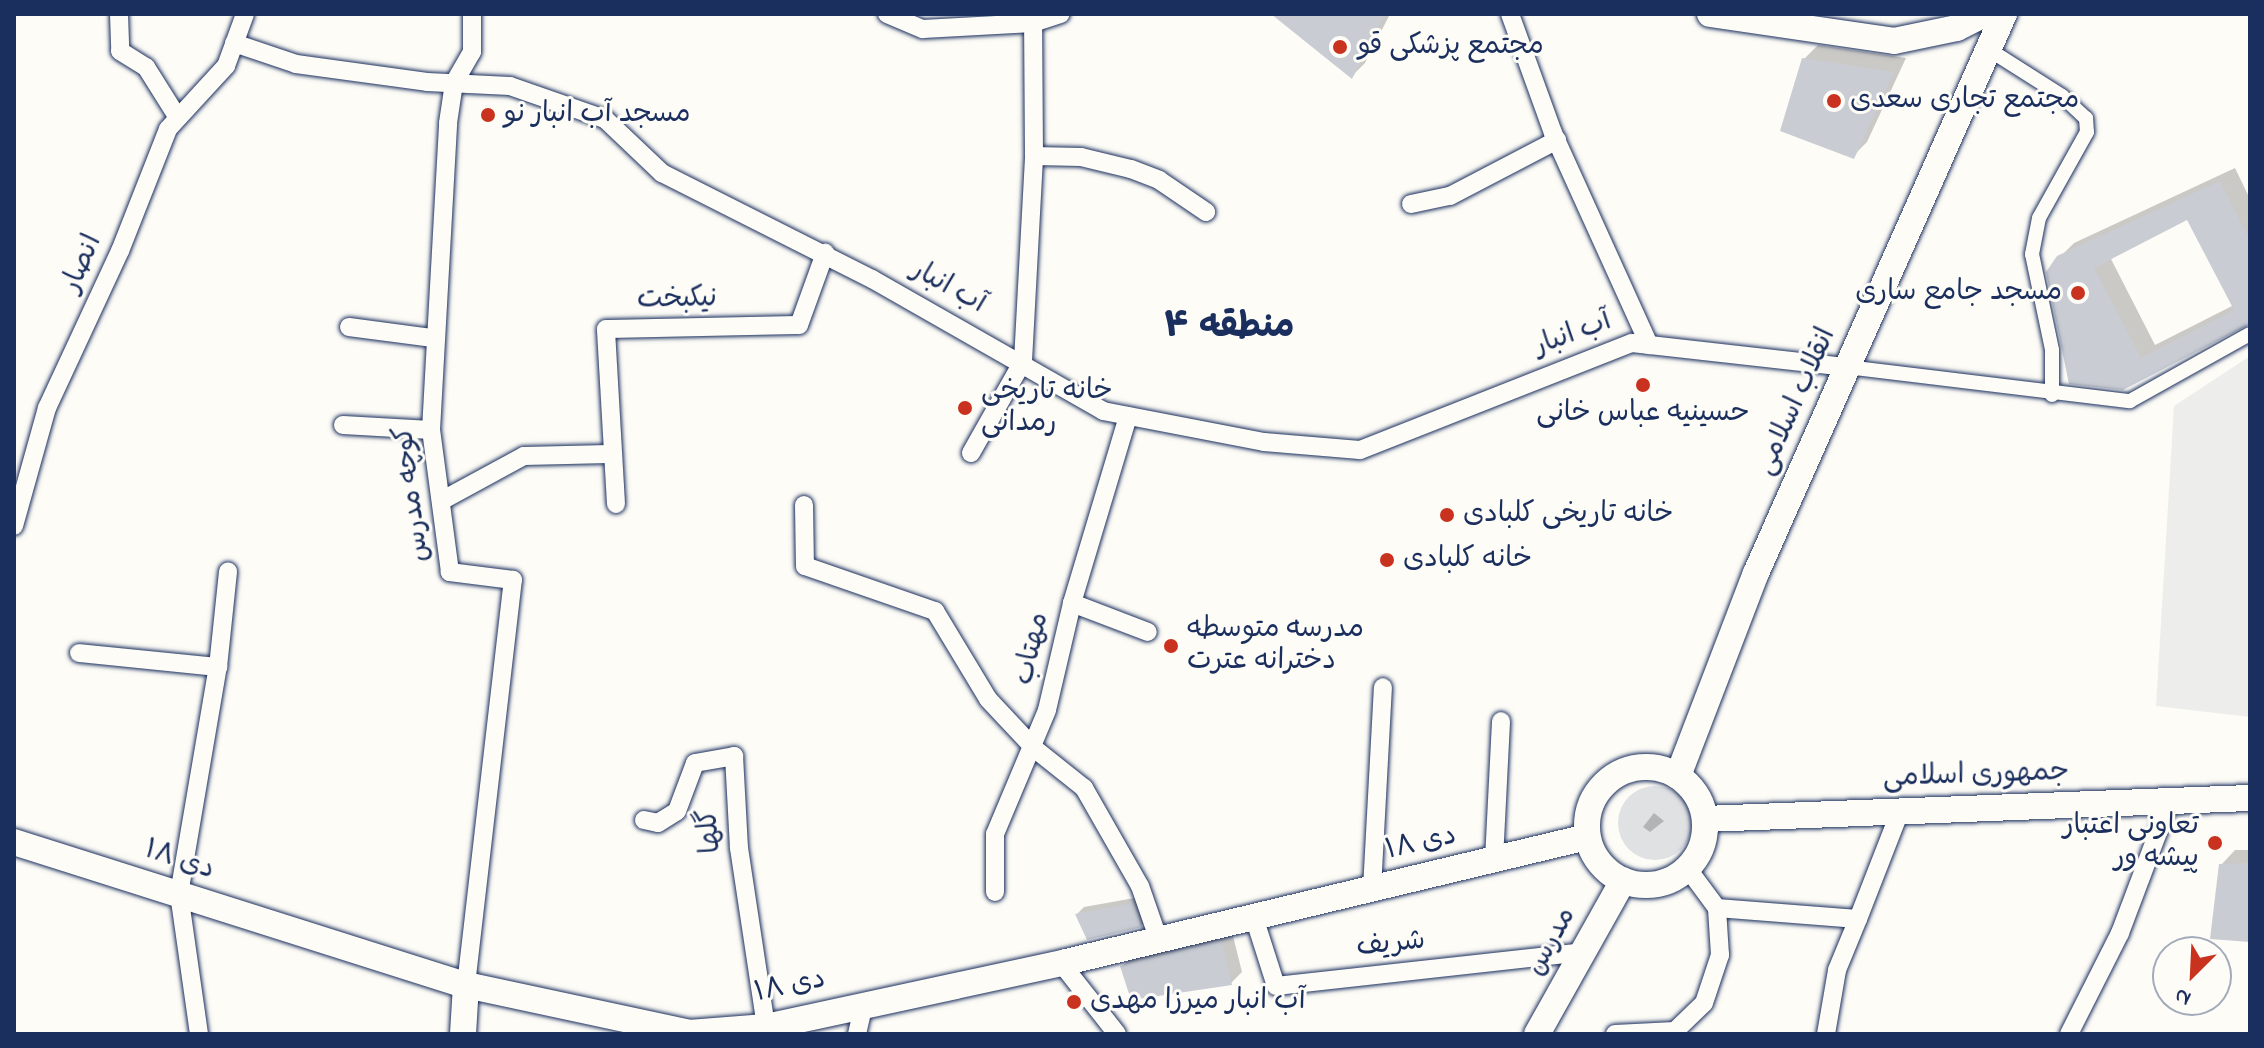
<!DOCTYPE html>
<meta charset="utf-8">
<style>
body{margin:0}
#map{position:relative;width:2264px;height:1048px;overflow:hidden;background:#fdfcf7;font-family:"Indie Flower","Playpen Sans Arabic",sans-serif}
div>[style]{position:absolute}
.built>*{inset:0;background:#edeeec}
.green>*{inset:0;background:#e0e1e3}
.round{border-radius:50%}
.shadow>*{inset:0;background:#0003}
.building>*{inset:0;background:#c9ccd3}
.roads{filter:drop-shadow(0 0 2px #1b2f5e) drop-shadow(0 0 2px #1b2f5e)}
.pedestrian>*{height:14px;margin:-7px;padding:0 7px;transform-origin:7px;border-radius:7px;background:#fdfcf7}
.minor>*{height:18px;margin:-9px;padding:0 9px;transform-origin:9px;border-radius:9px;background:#fdfcf7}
.secondary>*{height:26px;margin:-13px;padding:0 13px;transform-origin:13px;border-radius:13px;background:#fdfcf7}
.secondary>.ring{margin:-13px;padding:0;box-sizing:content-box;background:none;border:26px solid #fdfcf7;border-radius:50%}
.dots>*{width:22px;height:22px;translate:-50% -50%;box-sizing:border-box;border:4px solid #fdfcf7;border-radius:50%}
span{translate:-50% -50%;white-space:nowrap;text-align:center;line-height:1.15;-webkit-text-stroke:6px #fdfcf7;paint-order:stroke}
.poi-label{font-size:28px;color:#1b2f5e}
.left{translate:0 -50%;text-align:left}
.right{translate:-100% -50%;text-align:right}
.street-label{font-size:28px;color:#1b2f5e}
.district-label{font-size:36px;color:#1b2f5e;font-weight:700}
.frame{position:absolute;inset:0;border:16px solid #1b2f5e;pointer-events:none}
.north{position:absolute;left:2152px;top:936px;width:80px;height:80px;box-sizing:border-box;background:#fdfcf7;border:2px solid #a3aaba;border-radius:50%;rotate:204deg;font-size:22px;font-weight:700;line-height:32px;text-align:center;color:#1b2f5e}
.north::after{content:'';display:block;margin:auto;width:28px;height:36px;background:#c8321e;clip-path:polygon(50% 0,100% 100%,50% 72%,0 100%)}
</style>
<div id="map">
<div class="built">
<i style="clip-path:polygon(2250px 356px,2250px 717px,2156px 706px,2174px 406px)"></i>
</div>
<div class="green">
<i class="round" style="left:1618px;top:786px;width:74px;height:74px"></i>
</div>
<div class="shadow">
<i style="clip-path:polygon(1274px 14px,1390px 14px,1365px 63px,1351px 77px)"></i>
<i style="clip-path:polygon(1818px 45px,1906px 58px,1867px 142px,1853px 156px,1804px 59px)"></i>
<i style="clip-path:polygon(evenodd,2235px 168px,2250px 199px,2250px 318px,2122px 388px,2059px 258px,2074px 243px,2235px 168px,2188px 217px,2234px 305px,2155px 345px,2110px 257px,2188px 217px)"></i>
<i style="clip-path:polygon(1654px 813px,1664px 821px,1650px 832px,1643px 827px)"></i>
<i style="clip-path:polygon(2235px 850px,2250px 850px,2250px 940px,2221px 865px)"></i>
<i style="clip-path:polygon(1140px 897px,1147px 919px,1141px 926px,1077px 914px,1084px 907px)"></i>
<i style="clip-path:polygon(1232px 932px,1242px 972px,1231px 983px,1122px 966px,1133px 956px)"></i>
</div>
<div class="building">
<i style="clip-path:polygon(1271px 14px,1385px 14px,1352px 79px)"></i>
<i style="clip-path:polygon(1802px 58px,1894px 72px,1854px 159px,1780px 131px)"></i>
<i style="clip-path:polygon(evenodd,2220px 181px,2250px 240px,2250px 324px,2123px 390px,2069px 384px,2046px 272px,2057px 256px,2220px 181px,2187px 220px,2234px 310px,2141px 358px,2094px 268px,2187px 220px)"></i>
<i style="clip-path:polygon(2250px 863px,2250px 942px,2210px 939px,2219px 864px)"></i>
<i style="clip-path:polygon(1133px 903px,1142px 927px,1087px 940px,1075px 914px)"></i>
<i style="clip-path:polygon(1222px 941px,1232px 985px,1131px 1000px,1120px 966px)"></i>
</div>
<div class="roads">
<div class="pedestrian">
<i style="left:1988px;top:49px;width:88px;rotate:32.4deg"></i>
<i style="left:2062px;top:96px;width:33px;rotate:43deg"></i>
<i style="left:2086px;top:118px;width:14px;rotate:86deg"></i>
<i style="left:2087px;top:132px;width:98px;rotate:119.2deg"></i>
<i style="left:2039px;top:218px;width:37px;rotate:101deg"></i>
<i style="left:2032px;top:254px;width:98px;rotate:78.2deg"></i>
<i style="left:2052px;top:350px;width:45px;rotate:90deg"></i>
<i style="left:1847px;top:367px;width:285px;rotate:6.9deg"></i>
<i style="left:2130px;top:401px;width:137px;rotate:-29.2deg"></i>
</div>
<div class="minor">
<i style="left:119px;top:14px;width:37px;rotate:88deg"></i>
<i style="left:120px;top:51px;width:31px;rotate:32deg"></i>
<i style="left:146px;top:67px;width:60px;rotate:57.9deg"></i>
<i style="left:887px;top:14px;width:39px;rotate:23deg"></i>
<i style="left:923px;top:29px;width:110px;rotate:-3.1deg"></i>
<i style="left:1033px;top:23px;width:29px;rotate:-18deg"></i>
<i style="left:1510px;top:14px;width:127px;rotate:70.1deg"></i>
<i style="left:1553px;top:133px;width:233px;rotate:65.6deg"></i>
<i style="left:234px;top:43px;width:65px;rotate:18.7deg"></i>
<i style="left:296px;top:64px;width:132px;rotate:7.8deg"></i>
<i style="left:427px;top:82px;width:83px;rotate:2.8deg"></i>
<i style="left:510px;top:86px;width:101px;rotate:19.2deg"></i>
<i style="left:605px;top:119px;width:79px;rotate:43.5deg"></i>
<i style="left:662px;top:173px;width:235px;rotate:26.8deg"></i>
<i style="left:872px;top:279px;width:266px;rotate:29.7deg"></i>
<i style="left:1103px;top:411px;width:164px;rotate:10.9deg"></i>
<i style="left:1264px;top:442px;width:96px;rotate:4.8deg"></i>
<i style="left:1360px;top:450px;width:292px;rotate:-21.5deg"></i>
<i style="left:1632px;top:343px;width:216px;rotate:6.4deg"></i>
<i style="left:1034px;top:156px;width:47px;rotate:1.2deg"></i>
<i style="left:1081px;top:157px;width:51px;rotate:13.5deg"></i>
<i style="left:1131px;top:169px;width:30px;rotate:21deg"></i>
<i style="left:1159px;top:180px;width:57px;rotate:34.2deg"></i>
<i style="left:1411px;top:204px;width:40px;rotate:-12deg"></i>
<i style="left:1450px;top:196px;width:121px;rotate:-27.6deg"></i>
<i style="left:349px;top:327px;width:85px;rotate:7.5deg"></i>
<i style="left:343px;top:425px;width:88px;rotate:3.3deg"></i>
<i style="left:971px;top:453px;width:106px;rotate:-60.5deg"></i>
<i style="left:1023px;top:361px;width:205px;rotate:-86.9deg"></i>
<i style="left:1034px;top:156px;width:133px;rotate:-90.4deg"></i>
<i style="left:441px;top:501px;width:94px;rotate:-28.5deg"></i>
<i style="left:524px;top:456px;width:85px;rotate:-1.3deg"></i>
<i style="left:616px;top:504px;width:175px;rotate:-93.3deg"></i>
<i style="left:606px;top:329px;width:193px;rotate:-1.2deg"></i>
<i style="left:799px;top:325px;width:77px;rotate:-70.1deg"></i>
<i style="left:804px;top:505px;width:61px;rotate:89.1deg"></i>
<i style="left:805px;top:566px;width:138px;rotate:19.1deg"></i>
<i style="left:935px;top:611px;width:103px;rotate:58.9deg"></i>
<i style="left:988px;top:699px;width:69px;rotate:46.8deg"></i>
<i style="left:1035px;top:749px;width:63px;rotate:38.5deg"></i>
<i style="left:1084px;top:788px;width:113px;rotate:60.3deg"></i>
<i style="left:1140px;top:886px;width:58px;rotate:70.9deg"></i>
<i style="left:14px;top:526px;width:123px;rotate:-74.4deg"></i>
<i style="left:47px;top:408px;width:173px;rotate:-65.1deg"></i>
<i style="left:120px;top:251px;width:131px;rotate:-68.5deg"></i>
<i style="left:168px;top:129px;width:86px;rotate:-47.4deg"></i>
<i style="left:226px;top:66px;width:55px;rotate:-69.9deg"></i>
<i style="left:1072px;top:603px;width:81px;rotate:20.9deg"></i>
<i style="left:79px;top:653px;width:140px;rotate:5.8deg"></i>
<i style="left:644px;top:820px;width:14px;rotate:12deg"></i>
<i style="left:658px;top:823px;width:22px;rotate:-32deg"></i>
<i style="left:677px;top:811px;width:51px;rotate:-69.4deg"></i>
<i style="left:695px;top:763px;width:40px;rotate:-10deg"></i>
<i style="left:734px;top:756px;width:92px;rotate:86.9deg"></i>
<i style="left:739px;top:848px;width:181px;rotate:81.4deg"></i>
<i style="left:1494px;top:860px;width:139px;rotate:-87.1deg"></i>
<i style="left:1688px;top:869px;width:49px;rotate:53.4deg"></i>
<i style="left:1372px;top:889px;width:202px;rotate:-86.9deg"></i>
<i style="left:995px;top:892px;width:58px;rotate:-90deg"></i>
<i style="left:995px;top:834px;width:134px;rotate:-67.2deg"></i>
<i style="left:1047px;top:710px;width:110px;rotate:-76.8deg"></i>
<i style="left:1072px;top:603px;width:195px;rotate:-73.3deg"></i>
<i style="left:1717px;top:908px;width:141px;rotate:4.5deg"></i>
<i style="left:1858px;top:919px;width:116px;rotate:-68.7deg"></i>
<i style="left:1254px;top:917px;width:72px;rotate:72.3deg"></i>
<i style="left:1276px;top:986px;width:309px;rotate:-6.3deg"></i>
<i style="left:1061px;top:963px;width:90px;rotate:51.7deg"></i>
<i style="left:466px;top:985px;width:408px;rotate:-83.4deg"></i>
<i style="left:513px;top:580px;width:64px;rotate:-172.8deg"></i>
<i style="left:450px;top:572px;width:143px;rotate:-97.6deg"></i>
<i style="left:431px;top:430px;width:307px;rotate:-86.8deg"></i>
<i style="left:448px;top:123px;width:40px;rotate:-81.5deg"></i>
<i style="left:454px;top:83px;width:36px;rotate:-60deg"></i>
<i style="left:472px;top:52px;width:38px;rotate:-90deg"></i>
<i style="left:199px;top:1034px;width:141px;rotate:-98.1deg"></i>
<i style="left:179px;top:894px;width:230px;rotate:-80.3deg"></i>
<i style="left:218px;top:667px;width:96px;rotate:-84deg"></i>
<i style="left:857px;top:1034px;width:32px;rotate:-77deg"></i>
<i style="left:1615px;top:1034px;width:60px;rotate:-2.9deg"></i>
<i style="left:1675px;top:1031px;width:40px;rotate:-44deg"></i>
<i style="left:1704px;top:1003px;width:51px;rotate:-71.6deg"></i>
<i style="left:1720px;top:955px;width:47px;rotate:-93.7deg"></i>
<i style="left:1826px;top:1034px;width:65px;rotate:-80.2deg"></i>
<i style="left:1837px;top:970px;width:55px;rotate:-67.6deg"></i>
<i style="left:2069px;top:1034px;width:113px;rotate:-63.2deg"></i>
<i style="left:2120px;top:933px;width:141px;rotate:-69.3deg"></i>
</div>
<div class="secondary">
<i style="left:1710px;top:14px;width:186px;rotate:8.3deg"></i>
<i style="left:1894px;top:41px;width:64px;rotate:-11.7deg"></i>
<i style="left:1957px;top:28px;width:30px;rotate:-27deg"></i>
<i class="ring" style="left:1587px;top:767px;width:92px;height:92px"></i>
<i style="left:1678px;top:776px;width:217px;rotate:-69deg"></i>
<i style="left:1756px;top:573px;width:612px;rotate:-66.08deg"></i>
<i style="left:1705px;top:819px;width:545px;rotate:-2.21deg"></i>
<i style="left:14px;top:842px;width:474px;rotate:17.6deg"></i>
<i style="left:466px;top:985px;width:228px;rotate:12.1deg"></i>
<i style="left:689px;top:1033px;width:77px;rotate:-4.5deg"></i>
<i style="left:766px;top:1027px;width:307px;rotate:-12.2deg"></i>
<i style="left:1066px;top:962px;width:536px;rotate:-13.49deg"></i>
<i style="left:463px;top:1034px;width:49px;rotate:-86.5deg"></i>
<i style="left:1537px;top:1034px;width:176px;rotate:-60.7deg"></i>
</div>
</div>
<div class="dots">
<i style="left:1340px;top:47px;background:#c8321e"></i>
<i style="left:1834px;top:101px;background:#c8321e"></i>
<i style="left:488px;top:115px;background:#c8321e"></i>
<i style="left:2078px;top:293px;background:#c8321e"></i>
<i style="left:1643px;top:385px;background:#c8321e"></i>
<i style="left:965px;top:408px;background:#c8321e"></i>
<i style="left:1447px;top:515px;background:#c8321e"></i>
<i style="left:1387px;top:560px;background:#c8321e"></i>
<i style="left:1171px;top:646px;background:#c8321e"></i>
<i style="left:2215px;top:843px;background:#c8321e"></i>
<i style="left:1074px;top:1002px;background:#c8321e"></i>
</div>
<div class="poi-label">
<span class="left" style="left:1358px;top:47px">مجتمع پزشکی قو</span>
<span class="left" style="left:1850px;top:101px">مجتمع تجاری سعدی</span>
<span class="left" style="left:504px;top:115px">مسجد آب انبار نو</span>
<span class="right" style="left:2062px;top:293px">مسجد جامع ساری</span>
<span class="left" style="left:981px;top:408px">خانه تاریخی<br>رمدانی</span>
<span style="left:1643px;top:414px">حسینیه عباس خانی</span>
<span class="left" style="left:1463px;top:515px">خانه تاریخی کلبادی</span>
<span class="left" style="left:1403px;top:560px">خانه کلبادی</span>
<span class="left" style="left:1187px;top:646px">مدرسه متوسطه<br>دخترانه عترت</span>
<span class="right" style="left:2199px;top:843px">تعاونی اعتبار<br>پیشه ور</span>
<span class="left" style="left:1090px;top:1002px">آب انبار میرزا مهدی</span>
</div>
<div class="street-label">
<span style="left:83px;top:264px;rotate:-66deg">انصار</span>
<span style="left:948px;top:288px;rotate:29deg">آب انبار</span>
<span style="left:677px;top:300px;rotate:-1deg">نیکبخت</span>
<span style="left:1573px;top:335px;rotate:-20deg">آب انبار</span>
<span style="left:1797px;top:402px;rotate:-66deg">انقلاب اسلامی</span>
<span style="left:413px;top:494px;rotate:-97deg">کوچه مدرس</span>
<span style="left:1033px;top:649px;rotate:-77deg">مهتاب</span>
<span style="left:1976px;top:776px;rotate:-2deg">جمهوری اسلامی</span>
<span style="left:711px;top:831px;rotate:-95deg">گلها</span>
<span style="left:1421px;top:844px;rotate:-13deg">۱۸ دی</span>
<span style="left:179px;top:861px;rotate:18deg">۱۸ دی</span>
<span style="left:1552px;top:942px;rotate:-61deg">مدرس</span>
<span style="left:1391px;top:945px;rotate:-6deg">شریف</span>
<span style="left:790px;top:987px;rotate:-12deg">۱۸ دی</span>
</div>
<div class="district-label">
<span style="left:1229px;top:328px">منطقه ۴</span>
</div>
<div class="frame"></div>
<div class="north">N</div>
</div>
